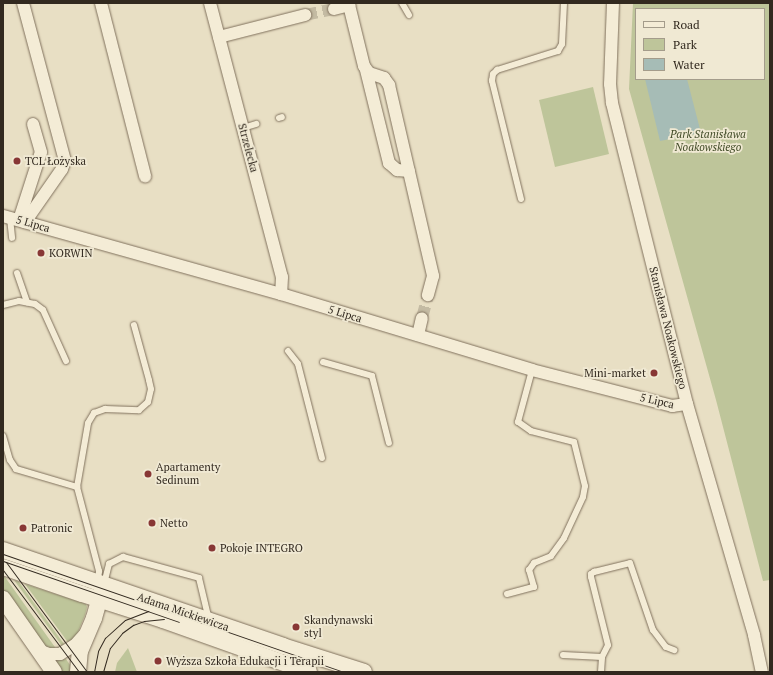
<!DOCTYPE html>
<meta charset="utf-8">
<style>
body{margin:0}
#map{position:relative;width:773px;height:675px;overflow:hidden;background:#e8dfc4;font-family:"PT Serif",serif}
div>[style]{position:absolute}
.green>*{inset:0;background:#bec59a}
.water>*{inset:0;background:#a6bcb6}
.minor-tunnel>*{height:12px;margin-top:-6px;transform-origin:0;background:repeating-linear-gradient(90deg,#c4bba3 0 12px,transparent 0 18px)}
.roads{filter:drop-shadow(0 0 1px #80715d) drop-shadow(0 0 1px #80715d)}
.service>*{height:6px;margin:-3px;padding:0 3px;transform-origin:3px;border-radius:3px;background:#f4ecd6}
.minor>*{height:12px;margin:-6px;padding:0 6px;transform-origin:6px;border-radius:6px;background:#f4ecd6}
.tertiary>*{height:16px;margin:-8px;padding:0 8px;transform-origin:8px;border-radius:8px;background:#f4ecd6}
.tram>*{height:1px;margin:-0.5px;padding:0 0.5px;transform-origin:0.5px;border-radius:0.5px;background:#32291f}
.dots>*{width:11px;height:11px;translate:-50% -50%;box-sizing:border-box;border:2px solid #f0e9d3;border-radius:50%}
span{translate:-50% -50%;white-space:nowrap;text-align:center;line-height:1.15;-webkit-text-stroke:3.5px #f0e9d3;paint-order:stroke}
.park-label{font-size:11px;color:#424c28;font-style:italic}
.street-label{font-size:11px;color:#32291f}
.poi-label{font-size:11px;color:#32291f}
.left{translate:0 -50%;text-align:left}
.right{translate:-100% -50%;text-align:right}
.frame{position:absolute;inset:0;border:4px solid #32291f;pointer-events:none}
.legend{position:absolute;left:635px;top:8px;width:130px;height:72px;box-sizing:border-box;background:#f0e9d3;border:1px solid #a49c8b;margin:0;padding:5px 7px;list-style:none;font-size:12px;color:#32291f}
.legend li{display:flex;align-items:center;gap:8px;height:20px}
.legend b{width:20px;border:1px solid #a49c8b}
</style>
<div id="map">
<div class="green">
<i style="clip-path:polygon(evenodd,633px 3px,770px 3px,770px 580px,763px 581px,716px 400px,629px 89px,633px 3px,636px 9px,764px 9px,764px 79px,636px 79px,636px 9px)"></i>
<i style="clip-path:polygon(593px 87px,609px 154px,555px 167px,539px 100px)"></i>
<i style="clip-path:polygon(3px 576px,5px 577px,57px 650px,46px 648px,3px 594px)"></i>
<i style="clip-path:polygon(14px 580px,19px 582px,64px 644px,62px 646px)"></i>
<i style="clip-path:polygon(25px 584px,86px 604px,87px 607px,85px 615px,76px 637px,70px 645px)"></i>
<i style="clip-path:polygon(128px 648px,137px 672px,115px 672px,117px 663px)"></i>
<i style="clip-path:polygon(66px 659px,70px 665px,70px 672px,58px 672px,54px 661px)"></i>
</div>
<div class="water">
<i style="clip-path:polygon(645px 79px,687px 79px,701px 133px,660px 141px)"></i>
</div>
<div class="minor-tunnel">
<i style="left:305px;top:15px;width:30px;rotate:-12deg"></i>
<i style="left:422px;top:318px;width:24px;rotate:-75deg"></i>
</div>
<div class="roads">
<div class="service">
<i style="left:402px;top:3px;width:14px;rotate:60deg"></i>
<i style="left:279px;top:118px;width:3px;rotate:-18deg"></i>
<i style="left:243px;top:128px;width:14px;rotate:-17deg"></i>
<i style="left:521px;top:199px;width:122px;rotate:-103.8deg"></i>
<i style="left:492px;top:81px;width:7px;rotate:-82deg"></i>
<i style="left:493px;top:74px;width:6px;rotate:-45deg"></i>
<i style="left:497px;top:70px;width:64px;rotate:-17.3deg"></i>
<i style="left:558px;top:51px;width:8px;rotate:-60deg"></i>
<i style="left:562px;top:44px;width:41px;rotate:-87.2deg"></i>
<i style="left:10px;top:218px;width:20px;rotate:84deg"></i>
<i style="left:17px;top:273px;width:31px;rotate:71deg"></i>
<i style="left:3px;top:305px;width:16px;rotate:-14deg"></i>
<i style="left:19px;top:301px;width:16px;rotate:11deg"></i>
<i style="left:35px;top:304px;width:10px;rotate:37deg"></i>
<i style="left:43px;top:310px;width:56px;rotate:65.7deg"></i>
<i style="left:288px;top:351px;width:16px;rotate:52deg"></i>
<i style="left:298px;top:364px;width:97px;rotate:75.7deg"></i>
<i style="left:323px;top:362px;width:51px;rotate:15.9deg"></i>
<i style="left:372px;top:376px;width:69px;rotate:75.8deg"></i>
<i style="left:3px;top:436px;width:25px;rotate:74deg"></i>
<i style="left:10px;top:460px;width:11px;rotate:56deg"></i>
<i style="left:16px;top:469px;width:64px;rotate:16.4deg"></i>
<i style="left:77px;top:487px;width:87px;rotate:75.3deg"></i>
<i style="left:99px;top:571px;width:10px;rotate:96deg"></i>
<i style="left:77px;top:487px;width:65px;rotate:-80.2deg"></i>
<i style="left:88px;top:423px;width:12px;rotate:-59deg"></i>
<i style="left:94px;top:413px;width:12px;rotate:-20deg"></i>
<i style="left:105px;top:409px;width:34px;rotate:2deg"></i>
<i style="left:139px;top:410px;width:12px;rotate:-42deg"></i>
<i style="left:148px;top:402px;width:13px;rotate:-77deg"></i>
<i style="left:151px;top:389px;width:9px;rotate:-103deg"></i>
<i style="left:149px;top:380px;width:57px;rotate:-105.3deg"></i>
<i style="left:104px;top:584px;width:21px;rotate:-76deg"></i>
<i style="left:109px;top:564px;width:16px;rotate:-27deg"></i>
<i style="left:123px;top:557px;width:79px;rotate:15.4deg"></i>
<i style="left:199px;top:578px;width:43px;rotate:76.6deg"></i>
<i style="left:507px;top:594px;width:28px;rotate:-15deg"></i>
<i style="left:534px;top:587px;width:18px;rotate:-106deg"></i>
<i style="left:529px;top:570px;width:9px;rotate:-54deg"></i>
<i style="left:534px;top:563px;width:18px;rotate:-22deg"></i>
<i style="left:551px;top:556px;width:22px;rotate:-54deg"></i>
<i style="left:564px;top:538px;width:45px;rotate:-65.1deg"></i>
<i style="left:583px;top:497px;width:11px;rotate:-80deg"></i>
<i style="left:585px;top:486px;width:45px;rotate:-104deg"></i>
<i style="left:574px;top:442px;width:44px;rotate:-165.7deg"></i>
<i style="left:531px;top:431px;width:16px;rotate:-145deg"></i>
<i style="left:518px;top:422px;width:54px;rotate:-74.9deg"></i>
<i style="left:563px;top:655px;width:39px;rotate:3deg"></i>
<i style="left:601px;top:672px;width:15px;rotate:-86deg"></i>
<i style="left:602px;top:657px;width:13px;rotate:-63deg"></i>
<i style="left:608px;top:645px;width:70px;rotate:-104deg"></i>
<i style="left:591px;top:577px;width:3px;rotate:-90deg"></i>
<i style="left:591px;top:574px;width:4px;rotate:-34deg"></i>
<i style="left:594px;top:572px;width:37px;rotate:-14deg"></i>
<i style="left:630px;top:563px;width:71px;rotate:71.1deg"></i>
<i style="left:653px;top:630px;width:21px;rotate:53deg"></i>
<i style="left:666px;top:647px;width:9px;rotate:21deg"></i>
</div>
<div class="minor">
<i style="left:23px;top:3px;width:163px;rotate:75.1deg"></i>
<i style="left:65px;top:161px;width:9px;rotate:111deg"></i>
<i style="left:62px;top:169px;width:65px;rotate:124.9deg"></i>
<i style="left:101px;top:3px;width:179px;rotate:75.7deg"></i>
<i style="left:210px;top:3px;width:283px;rotate:75.3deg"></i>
<i style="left:282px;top:277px;width:17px;rotate:93deg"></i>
<i style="left:613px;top:3px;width:81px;rotate:92.1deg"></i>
<i style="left:610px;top:84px;width:19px;rotate:84deg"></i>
<i style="left:612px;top:103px;width:310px;rotate:76deg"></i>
<i style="left:687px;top:404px;width:241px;rotate:73.8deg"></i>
<i style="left:754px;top:635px;width:38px;rotate:78deg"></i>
<i style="left:334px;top:9px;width:16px;rotate:-15deg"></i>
<i style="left:349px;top:5px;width:63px;rotate:76.2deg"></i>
<i style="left:364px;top:66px;width:9px;rotate:54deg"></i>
<i style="left:369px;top:73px;width:16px;rotate:18deg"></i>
<i style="left:384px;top:78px;width:9px;rotate:54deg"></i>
<i style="left:389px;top:85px;width:196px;rotate:77deg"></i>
<i style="left:433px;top:276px;width:20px;rotate:105deg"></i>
<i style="left:219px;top:37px;width:89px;rotate:-14.3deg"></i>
<i style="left:366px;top:70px;width:96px;rotate:76.1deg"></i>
<i style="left:389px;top:163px;width:11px;rotate:41deg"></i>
<i style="left:397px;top:170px;width:12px;rotate:5deg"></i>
<i style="left:3px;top:216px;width:289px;rotate:15.7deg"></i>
<i style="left:281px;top:294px;width:262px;rotate:16.8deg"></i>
<i style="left:532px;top:370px;width:145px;rotate:14.4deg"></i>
<i style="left:672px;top:406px;width:15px;rotate:-8deg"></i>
<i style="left:19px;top:220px;width:71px;rotate:-72.1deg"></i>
<i style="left:41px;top:152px;width:29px;rotate:-106deg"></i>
<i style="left:418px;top:335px;width:17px;rotate:-77deg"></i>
<i style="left:38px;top:650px;width:12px;rotate:20deg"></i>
<i style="left:49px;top:654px;width:11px"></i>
<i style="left:60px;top:654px;width:17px;rotate:-31deg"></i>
<i style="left:75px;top:645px;width:15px;rotate:-48deg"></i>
</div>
<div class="tertiary">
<i style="left:3px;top:550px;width:296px;rotate:18.9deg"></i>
<i style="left:283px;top:646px;width:85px;rotate:17.8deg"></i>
<i style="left:3px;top:567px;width:83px;rotate:18.9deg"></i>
<i style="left:82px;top:594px;width:85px;rotate:17.8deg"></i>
<i style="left:163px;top:620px;width:155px;rotate:19.6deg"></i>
<i style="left:3px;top:599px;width:89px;rotate:55.1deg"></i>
<i style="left:78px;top:672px;width:21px;rotate:-85deg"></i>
<i style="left:80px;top:651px;width:36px;rotate:-67deg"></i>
<i style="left:94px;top:618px;width:29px;rotate:-74deg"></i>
</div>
</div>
<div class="tram">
<i style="left:3px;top:554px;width:361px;rotate:19.1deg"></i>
<i style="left:3px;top:561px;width:186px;rotate:19.1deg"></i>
<i style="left:6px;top:562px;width:137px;rotate:53.6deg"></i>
<i style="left:3px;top:570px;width:127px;rotate:53.3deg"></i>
<i style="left:94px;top:672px;width:21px;rotate:-79deg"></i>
<i style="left:98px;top:651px;width:15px;rotate:-62deg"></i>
<i style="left:105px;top:638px;width:27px;rotate:-42deg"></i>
<i style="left:125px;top:620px;width:25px;rotate:-21deg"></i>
<i style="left:103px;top:672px;width:25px;rotate:-74deg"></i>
<i style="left:110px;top:648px;width:19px;rotate:-51deg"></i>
<i style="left:122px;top:633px;width:14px;rotate:-36deg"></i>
<i style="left:133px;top:625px;width:12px;rotate:-20deg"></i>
<i style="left:144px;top:621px;width:20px;rotate:-6deg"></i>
</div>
<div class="dots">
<i style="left:17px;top:161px;background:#883735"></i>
<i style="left:41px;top:253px;background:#883735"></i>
<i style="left:654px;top:373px;background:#883735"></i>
<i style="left:148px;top:474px;background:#883735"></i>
<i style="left:152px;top:523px;background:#883735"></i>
<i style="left:23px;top:528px;background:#883735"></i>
<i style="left:212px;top:548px;background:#883735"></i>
<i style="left:296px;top:627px;background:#883735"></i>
<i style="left:158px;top:661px;background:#883735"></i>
</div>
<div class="park-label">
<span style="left:708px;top:141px">Park Stanisława<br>Noakowskiego</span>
</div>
<div class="street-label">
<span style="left:248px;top:148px;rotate:75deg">Strzelecka</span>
<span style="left:33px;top:224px;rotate:16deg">5 Lipca</span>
<span style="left:345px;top:314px;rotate:17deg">5 Lipca</span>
<span style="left:668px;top:328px;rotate:76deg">Stanisława Noakowskiego</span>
<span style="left:657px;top:401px;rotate:13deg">5 Lipca</span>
<span style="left:183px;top:612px;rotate:19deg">Adama Mickiewicza</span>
</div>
<div class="poi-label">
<span class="left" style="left:25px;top:161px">TCL Łożyska</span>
<span class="left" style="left:49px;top:253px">KORWIN</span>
<span class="right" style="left:646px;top:373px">Mini-market</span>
<span class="left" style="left:156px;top:474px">Apartamenty<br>Sedinum</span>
<span class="left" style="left:160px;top:523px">Netto</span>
<span class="left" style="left:31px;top:528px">Patronic</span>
<span class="left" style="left:220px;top:548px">Pokoje INTEGRO</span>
<span class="left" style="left:304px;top:627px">Skandynawski<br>styl</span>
<span class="left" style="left:166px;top:661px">Wyższa Szkoła Edukacji i Terapii</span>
</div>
<div class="frame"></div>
<ul class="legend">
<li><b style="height:5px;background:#f4ecd6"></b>Road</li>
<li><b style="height:11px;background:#bec59a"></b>Park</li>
<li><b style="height:11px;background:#a6bcb6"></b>Water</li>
</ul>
</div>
